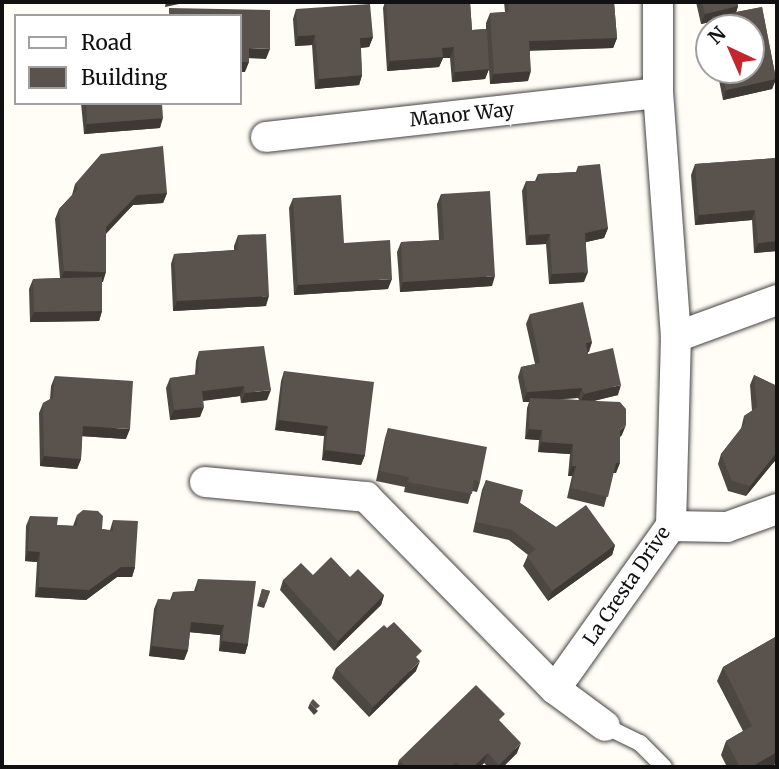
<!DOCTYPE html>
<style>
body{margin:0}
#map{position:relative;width:779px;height:769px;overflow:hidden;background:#fffdf5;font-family:Merriweather,serif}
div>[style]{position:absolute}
.roads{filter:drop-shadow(0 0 2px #444) drop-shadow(0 0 2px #444)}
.lane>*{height:16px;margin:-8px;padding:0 8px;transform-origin:8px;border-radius:8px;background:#fff}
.street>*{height:30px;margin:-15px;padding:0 15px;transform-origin:15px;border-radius:15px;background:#fff}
.wall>*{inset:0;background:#4d4742}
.shaded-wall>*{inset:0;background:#3f3936}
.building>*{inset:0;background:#5a524d}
span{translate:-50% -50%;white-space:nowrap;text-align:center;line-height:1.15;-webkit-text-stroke:7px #fff;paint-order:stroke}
.street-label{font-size:19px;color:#111}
.frame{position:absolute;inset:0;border:4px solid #111;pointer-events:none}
.legend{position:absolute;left:14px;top:14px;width:228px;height:91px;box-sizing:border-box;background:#fff;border:2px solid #a0a0a0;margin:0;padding:9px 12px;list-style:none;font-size:21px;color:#111}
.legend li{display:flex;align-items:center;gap:14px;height:35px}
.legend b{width:35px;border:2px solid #a0a0a0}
.north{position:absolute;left:695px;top:14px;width:70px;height:70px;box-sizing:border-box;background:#fff;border:2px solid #a0a0a0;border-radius:50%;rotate:316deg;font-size:19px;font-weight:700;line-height:28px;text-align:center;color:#111}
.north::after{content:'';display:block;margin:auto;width:24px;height:32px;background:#c4262e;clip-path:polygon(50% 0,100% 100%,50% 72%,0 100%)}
</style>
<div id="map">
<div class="roads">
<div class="lane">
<i style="left:605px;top:726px;width:39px;rotate:26deg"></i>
<i style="left:640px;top:743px;width:34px;rotate:45deg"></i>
</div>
<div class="street">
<i style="left:266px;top:137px;width:394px;rotate:-6.4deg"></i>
<i style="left:676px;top:337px;width:108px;rotate:-20.1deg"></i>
<i style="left:205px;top:482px;width:162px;rotate:5.3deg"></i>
<i style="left:366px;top:497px;width:269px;rotate:45.5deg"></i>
<i style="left:555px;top:689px;width:62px;rotate:36.5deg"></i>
<i style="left:671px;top:526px;width:56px;rotate:1deg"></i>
<i style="left:727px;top:527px;width:53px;rotate:-19.8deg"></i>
<i style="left:555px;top:689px;width:200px;rotate:-54.6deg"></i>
<i style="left:671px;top:526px;width:189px;rotate:-88.5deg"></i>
<i style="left:676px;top:337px;width:245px;rotate:-94.2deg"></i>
<i style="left:658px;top:93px;width:91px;rotate:-90deg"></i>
</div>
</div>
<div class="wall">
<i style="clip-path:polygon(385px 2px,470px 2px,472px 30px,486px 29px,486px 23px,490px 13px,505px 12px,504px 2px,614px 2px,617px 38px,613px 48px,530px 50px,528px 81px,490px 84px,487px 39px,489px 69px,485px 79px,452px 82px,450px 58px,443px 58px,439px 67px,387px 71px,383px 8px)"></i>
<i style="clip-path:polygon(696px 2px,737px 2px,738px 6px,736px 12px,762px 7px,776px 79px,772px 89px,723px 100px,717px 70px,751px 70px,751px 28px,709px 28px,709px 32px,708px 27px,710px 22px,701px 24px)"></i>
<i style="clip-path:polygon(296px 9px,373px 37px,369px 47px,361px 48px,362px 75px,359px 85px,315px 89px,312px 45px,295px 46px,293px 19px)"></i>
<i style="clip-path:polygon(81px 103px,162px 103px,160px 128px,84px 134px)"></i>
<i style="clip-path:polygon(777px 158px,777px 251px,754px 253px,752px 220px,695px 225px,691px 175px,695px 164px)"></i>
<i style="clip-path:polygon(578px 166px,608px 228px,604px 238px,586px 242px,584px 282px,549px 284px,546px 244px,526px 245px,522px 191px,526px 181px,535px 181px,538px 174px,576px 172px)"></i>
<i style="clip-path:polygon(75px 184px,167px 193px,163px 203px,133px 205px,106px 234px,102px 282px,102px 311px,99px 321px,30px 322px,29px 289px,33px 279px,60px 278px,55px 219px,59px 209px,72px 195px)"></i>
<i style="clip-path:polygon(441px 194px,492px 286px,400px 292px,397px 252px,401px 242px,439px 240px,437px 204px)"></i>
<i style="clip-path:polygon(293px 198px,344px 243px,388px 289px,294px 295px,289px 208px)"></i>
<i style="clip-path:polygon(238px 235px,266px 306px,173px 311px,171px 264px,174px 254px,234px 250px,234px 246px)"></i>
<i style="clip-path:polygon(evenodd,530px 314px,592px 342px,588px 352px,588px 354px,618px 395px,594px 401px,622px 435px,620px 437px,616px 473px,613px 473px,604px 507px,567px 498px,572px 476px,568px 476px,570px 454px,538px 452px,539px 440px,525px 439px,527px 408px,529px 402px,523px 402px,518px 377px,521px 367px,535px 364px,526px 324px,530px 314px,578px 398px,579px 400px,559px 399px,578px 398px)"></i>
<i style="clip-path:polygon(199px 351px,267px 400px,241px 403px,240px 396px,203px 401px,200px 417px,170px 420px,166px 388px,170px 378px,195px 375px,196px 361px)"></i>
<i style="clip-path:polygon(284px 371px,365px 455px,361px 465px,322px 460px,324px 436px,275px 430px,281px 381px)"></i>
<i style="clip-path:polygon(754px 375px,777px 386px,777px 459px,773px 463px,746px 496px,728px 491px,718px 464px,721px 454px,741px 429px,744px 416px,752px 411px,750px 385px)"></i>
<i style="clip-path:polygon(55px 376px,126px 439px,82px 436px,81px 459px,77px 469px,40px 466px,39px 413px,43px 403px,50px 399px,51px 386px)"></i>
<i style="clip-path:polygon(388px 428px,480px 482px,477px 492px,472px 491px,468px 504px,404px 492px,405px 487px,376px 481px,385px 438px)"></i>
<i style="clip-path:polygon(486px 480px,556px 527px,615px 545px,612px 555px,548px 601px,523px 566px,528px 555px,509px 540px,473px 532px,482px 490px)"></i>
<i style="clip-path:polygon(77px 515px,102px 529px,110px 530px,113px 520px,135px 567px,132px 577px,117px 577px,86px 600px,35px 597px,37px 562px,25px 561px,26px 526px,30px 516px,57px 525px,73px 526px)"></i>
<i style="clip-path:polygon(313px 575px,350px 577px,384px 595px,381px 605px,334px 651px,280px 590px,283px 580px)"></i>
<i style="clip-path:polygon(198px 579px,248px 644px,245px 654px,219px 651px,220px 635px,190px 632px,188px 650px,184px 660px,149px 656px,154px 609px,158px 599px,170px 600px,173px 592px,194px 591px)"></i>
<i style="clip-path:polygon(262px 589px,270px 591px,264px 608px,257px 606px)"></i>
<i style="clip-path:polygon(777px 636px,777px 763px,770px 767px,727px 767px,721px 755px,726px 741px,743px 731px,717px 681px,723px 667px)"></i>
<i style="clip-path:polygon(336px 668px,416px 671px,369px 717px,332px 678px)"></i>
<i style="clip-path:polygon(310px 703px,318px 711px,314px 715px,308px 708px)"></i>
<i style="clip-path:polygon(502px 723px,517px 753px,503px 767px,488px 767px,484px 763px,480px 767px,397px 767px,399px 760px)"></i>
</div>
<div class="shaded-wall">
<i style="clip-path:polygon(166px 2px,188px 2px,165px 7px)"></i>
<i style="clip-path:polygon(738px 6px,735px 16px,712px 17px,710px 22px,701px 24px,705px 14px)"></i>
<i style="clip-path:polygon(315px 35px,312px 45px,295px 46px,298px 36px)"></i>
<i style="clip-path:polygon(373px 37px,369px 47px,356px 48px,360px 38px)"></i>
<i style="clip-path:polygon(617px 38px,613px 48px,526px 51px,529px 41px)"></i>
<i style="clip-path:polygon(454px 47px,450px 58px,443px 58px,439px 67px,387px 71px,390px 61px,442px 48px)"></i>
<i style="clip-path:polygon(249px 48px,270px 49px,266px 59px,246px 58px)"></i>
<i style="clip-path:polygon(240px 62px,249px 62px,245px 72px,240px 72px)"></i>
<i style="clip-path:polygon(489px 69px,485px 79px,452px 82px,455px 72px)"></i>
<i style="clip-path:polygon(531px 71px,528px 81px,490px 84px,494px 74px)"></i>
<i style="clip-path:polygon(362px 75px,359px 85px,315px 89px,319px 79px)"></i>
<i style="clip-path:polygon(776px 79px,772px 89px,723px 100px,726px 90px)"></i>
<i style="clip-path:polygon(163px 118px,160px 128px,84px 134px,87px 124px)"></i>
<i style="clip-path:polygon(167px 193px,163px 203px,133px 205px,102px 237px,106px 227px,137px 195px)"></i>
<i style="clip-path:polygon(755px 210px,752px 220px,695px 225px,699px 215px)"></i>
<i style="clip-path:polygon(608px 228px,604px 238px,582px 243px,585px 233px)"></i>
<i style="clip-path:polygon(550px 234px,546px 244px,526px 245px,529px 235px)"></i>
<i style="clip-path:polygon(777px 241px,777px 251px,754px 253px,758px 243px)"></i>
<i style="clip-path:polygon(64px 271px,106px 272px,103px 282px,60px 281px)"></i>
<i style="clip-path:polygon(588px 272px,584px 282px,549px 284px,552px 274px)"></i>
<i style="clip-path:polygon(495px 276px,492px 286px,400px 292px,403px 282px)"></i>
<i style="clip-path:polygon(392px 279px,388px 289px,294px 295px,298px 285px)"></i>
<i style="clip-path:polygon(269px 296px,266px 306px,173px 311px,177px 301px)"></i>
<i style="clip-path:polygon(102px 311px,99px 321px,30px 322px,34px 312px)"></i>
<i style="clip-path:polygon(592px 342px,589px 352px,582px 353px,586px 343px)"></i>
<i style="clip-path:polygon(621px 385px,618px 395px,580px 404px,584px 394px)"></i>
<i style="clip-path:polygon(244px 386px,240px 396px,198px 401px,202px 391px)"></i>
<i style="clip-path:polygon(582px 388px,578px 398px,530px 401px,530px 398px,529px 402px,523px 402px,527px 392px)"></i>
<i style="clip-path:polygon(271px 390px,267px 400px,241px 403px,245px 393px)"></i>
<i style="clip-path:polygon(204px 407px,200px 417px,170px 420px,174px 410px)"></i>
<i style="clip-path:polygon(279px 420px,328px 426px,324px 436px,275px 430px)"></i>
<i style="clip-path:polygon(626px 425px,622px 435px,616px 440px,620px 430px)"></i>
<i style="clip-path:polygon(83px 426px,130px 429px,126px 439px,79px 436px)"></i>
<i style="clip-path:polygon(529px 429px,542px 430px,539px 440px,525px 439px)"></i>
<i style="clip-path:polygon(542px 442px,573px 444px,570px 454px,538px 452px)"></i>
<i style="clip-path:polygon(325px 450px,365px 455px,361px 465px,322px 460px)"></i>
<i style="clip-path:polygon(777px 452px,777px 459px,773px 463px,746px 496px,750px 486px)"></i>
<i style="clip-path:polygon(44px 456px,81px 459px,77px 469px,40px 466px)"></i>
<i style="clip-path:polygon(616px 463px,620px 463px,616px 473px,612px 473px)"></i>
<i style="clip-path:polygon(572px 466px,576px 466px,572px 476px,568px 476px)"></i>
<i style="clip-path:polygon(615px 545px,612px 555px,548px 601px,552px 591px)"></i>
<i style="clip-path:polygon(28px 551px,40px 552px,37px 562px,25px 561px)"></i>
<i style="clip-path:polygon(121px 567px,135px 567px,132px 577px,117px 577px,86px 600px,35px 597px,39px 587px)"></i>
<i style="clip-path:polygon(384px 595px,381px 605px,334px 651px,338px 641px)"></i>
<i style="clip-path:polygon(191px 622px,224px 625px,220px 635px,187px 632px)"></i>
<i style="clip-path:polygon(222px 641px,248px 644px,245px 654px,219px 651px)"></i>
<i style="clip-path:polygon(152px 646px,188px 650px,184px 660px,149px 656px)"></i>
<i style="clip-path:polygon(420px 661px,416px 671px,369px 717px,373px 707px)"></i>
<i style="clip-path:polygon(521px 743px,517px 753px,503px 767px,498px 767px,499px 765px)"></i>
<i style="clip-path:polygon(777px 752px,777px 763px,770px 767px,751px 767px)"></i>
<i style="clip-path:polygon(488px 753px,484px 763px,480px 767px,473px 767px)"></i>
</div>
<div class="building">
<i style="clip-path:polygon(386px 2px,470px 2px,472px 30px,487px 29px,489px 69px,455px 72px,454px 47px,442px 48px,443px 57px,390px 61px)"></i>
<i style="clip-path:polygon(508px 2px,614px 2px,617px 38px,529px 41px,531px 71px,494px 74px,490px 13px,509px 12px)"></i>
<i style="clip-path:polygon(702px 2px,737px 2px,738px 6px,705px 14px)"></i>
<i style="clip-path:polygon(370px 4px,373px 37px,360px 38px,362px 75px,319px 79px,315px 35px,298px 36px,296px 9px)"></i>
<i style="clip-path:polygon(762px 7px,776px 79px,726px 90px,722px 70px,751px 70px,751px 28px,714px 28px,712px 17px)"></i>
<i style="clip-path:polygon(169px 8px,270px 10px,270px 49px,249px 48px,249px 62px,240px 62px,240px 16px,169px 16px)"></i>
<i style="clip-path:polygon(86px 103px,162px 103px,163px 118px,87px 124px)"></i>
<i style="clip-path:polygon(163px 146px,167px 193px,137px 195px,106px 227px,106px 272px,64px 271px,59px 209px,78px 189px,75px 184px,101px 154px)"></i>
<i style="clip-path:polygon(777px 158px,777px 241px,758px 243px,755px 210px,699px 215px,695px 164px)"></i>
<i style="clip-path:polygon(600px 164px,608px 228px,585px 233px,588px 272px,552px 274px,550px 234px,529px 235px,526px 181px,538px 181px,538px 174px,578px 172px,578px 166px)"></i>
<i style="clip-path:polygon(490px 191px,495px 276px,403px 282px,401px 242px,444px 240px,441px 194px)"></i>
<i style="clip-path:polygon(341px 195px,344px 243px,390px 240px,392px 279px,298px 285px,293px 198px)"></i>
<i style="clip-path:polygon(266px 234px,269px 296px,177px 301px,174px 254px,238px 250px,238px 235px)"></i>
<i style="clip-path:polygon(102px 277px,102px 311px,34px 312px,33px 279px)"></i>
<i style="clip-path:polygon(583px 302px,592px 342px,586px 343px,588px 354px,613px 348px,621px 385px,584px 394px,582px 388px,527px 392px,521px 367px,540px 363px,530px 314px)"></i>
<i style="clip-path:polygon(264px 346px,271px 390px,245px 393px,244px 386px,202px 391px,204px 407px,174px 410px,170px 378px,198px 374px,199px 351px)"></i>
<i style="clip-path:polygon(284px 371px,374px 382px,365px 455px,325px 450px,328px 426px,279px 420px)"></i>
<i style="clip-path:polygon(754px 375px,777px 386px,777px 452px,750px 486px,732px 481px,721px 454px,745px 423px,744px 416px,757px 407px)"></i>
<i style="clip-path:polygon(55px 376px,133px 381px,130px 429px,83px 426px,81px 459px,44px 456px,43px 403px,53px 398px)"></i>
<i style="clip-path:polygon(530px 398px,620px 402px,626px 409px,626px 425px,620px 430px,620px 463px,616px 463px,608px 497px,571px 488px,576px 466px,572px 466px,573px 444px,542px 442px,542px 430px,529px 429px)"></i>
<i style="clip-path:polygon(388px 428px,487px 447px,480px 482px,474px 480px,472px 494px,408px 482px,409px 477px,380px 471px)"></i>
<i style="clip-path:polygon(486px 480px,523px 490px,520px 503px,556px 527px,586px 505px,615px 545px,552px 591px,527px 556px,536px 549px,512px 530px,476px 522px)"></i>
<i style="clip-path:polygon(83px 510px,98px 511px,103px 516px,102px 529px,113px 531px,113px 520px,138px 521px,135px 567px,121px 567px,89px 590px,39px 587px,40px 552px,28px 551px,30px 516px,58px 517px,57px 525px,77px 526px,77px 515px)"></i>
<i style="clip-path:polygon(331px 557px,350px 577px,358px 569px,384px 595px,338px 641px,283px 580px,301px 563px,313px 575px)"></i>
<i style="clip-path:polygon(198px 579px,256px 581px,248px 644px,222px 641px,224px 625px,191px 622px,188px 650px,152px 646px,158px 599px,172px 600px,173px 592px,197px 591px)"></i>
<i style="clip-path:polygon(262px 589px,270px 591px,266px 603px,259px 601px)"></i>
<i style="clip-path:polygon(394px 622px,422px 651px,416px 657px,420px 661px,373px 707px,336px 668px,384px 625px,387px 628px)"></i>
<i style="clip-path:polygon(777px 636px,777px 752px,751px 767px,740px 767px,726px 741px,752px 726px,723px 667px)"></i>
<i style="clip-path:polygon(476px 685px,505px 714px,499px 720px,521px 743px,499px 765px,488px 753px,473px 767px,461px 767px,456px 762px,453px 765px,455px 767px,406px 767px,399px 760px)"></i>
<i style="clip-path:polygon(313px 699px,320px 706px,316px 709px,310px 703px)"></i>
</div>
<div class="street-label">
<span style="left:462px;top:115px;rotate:-6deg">Manor Way</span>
<span style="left:627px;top:586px;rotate:-56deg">La Cresta Drive</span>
</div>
<div class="frame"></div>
<ul class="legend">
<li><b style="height:9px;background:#fff"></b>Road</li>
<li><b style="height:19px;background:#5a524d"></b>Building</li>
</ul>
<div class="north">N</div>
</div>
